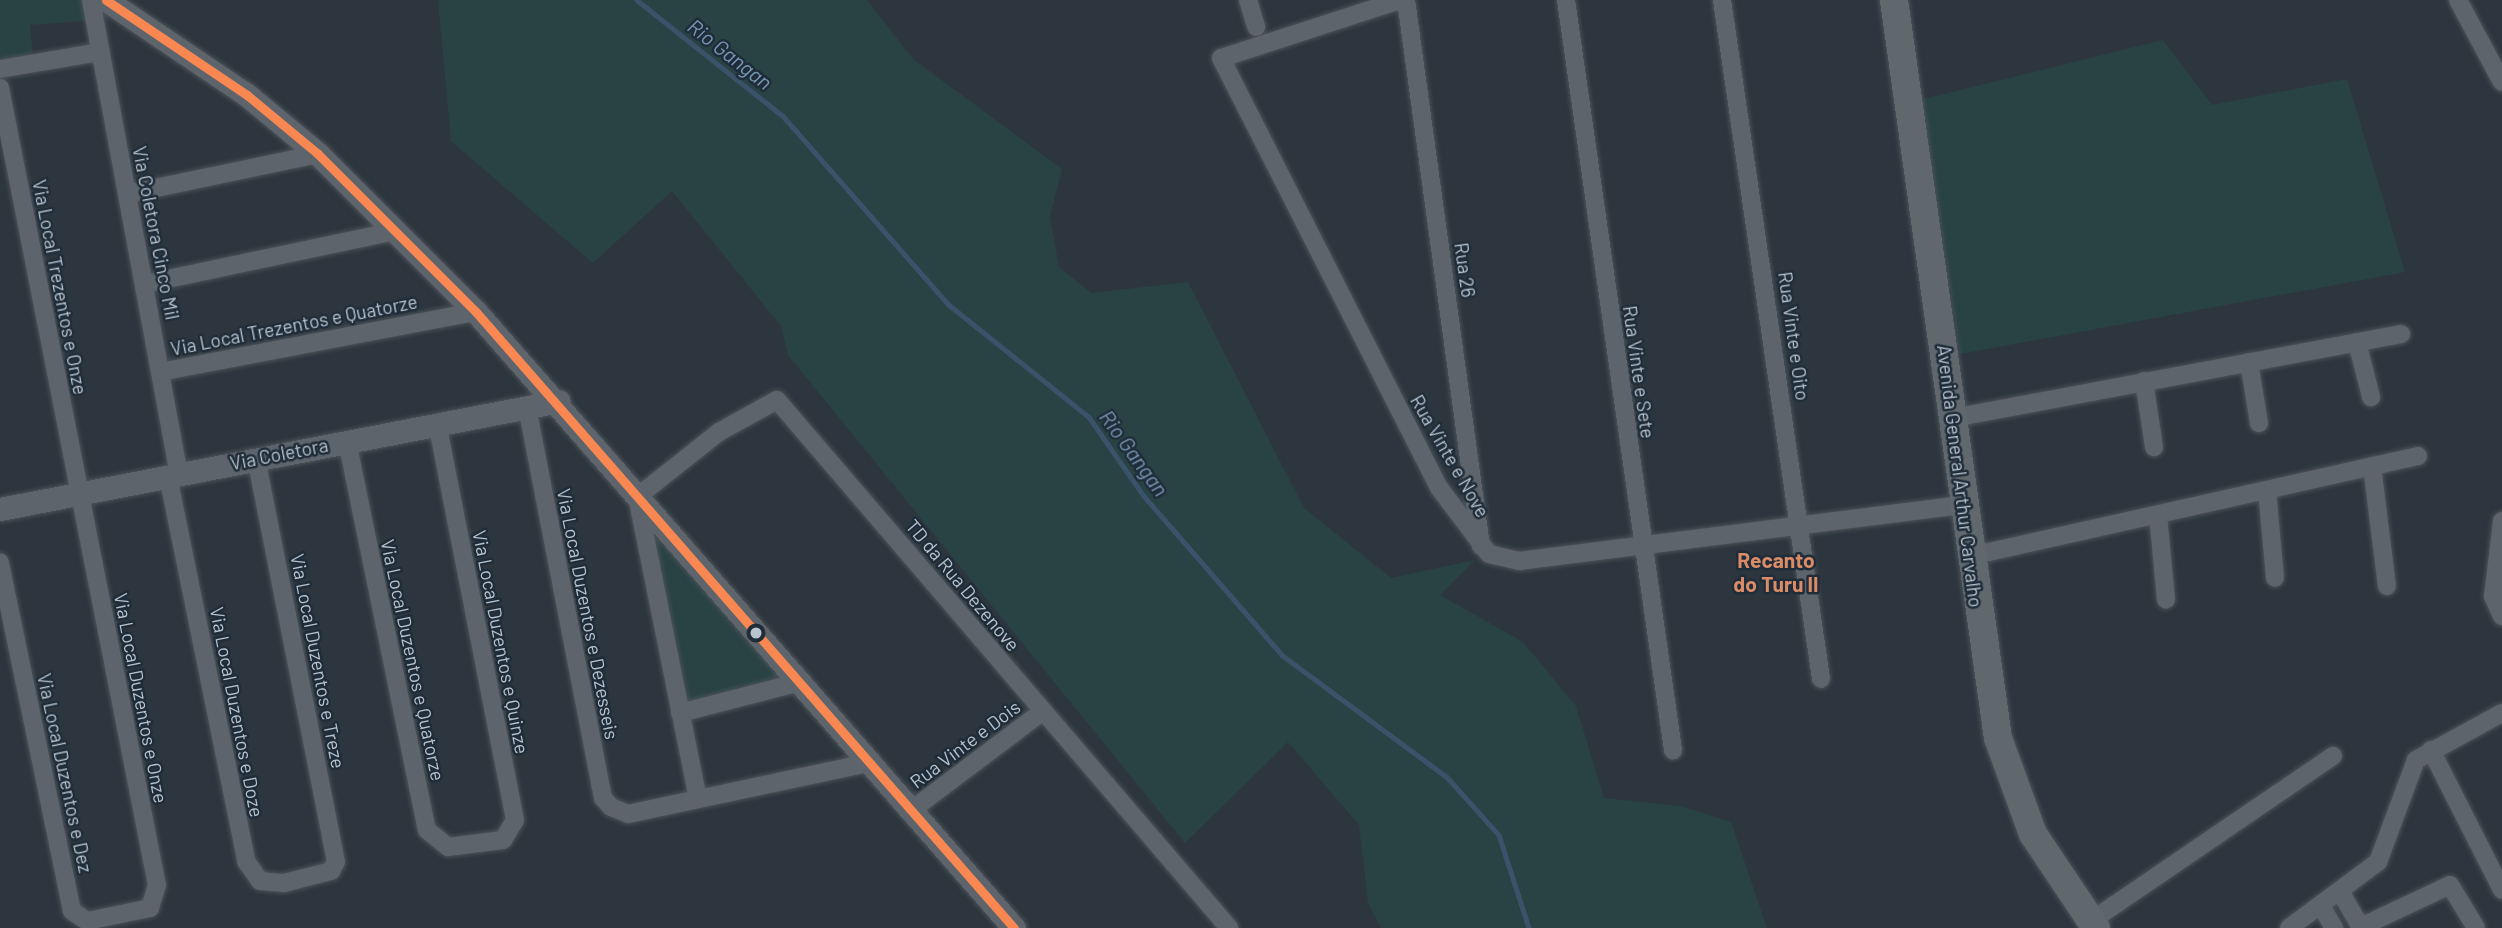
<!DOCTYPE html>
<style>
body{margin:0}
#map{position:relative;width:2502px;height:928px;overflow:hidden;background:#2d363e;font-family:Barlow,sans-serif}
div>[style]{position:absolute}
.green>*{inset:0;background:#294345}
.stream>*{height:4.5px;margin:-2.25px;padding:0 2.25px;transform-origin:2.25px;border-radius:2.25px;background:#3a536a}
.roads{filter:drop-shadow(0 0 2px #4c5258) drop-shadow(0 0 2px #4c5258)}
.minor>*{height:18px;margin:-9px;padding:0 9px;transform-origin:9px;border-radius:9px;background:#5e646b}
.tertiary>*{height:23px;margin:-11.5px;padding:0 11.5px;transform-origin:11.5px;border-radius:11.5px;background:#5e646b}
.primary>*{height:28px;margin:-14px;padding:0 14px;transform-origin:14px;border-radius:14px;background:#60676d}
.bus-1>*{height:9px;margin:-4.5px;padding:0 4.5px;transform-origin:4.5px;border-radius:4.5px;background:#f88751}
.dots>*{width:19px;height:19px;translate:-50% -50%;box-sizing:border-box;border:4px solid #1f2d3a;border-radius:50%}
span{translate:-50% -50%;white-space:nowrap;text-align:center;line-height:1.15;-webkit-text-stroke:5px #1f2d3a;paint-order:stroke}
.street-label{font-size:19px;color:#b8c3cd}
.water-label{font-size:21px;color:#7796b2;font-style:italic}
.neighbourhood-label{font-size:21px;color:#db8c66;font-weight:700}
</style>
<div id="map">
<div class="green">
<i style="clip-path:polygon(0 0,83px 0,85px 21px,30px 25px,33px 56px,0 62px)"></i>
<i style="clip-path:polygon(438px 0,867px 0,913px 59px,1062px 169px,1050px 217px,1059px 267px,1091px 293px,1188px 282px,1304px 508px,1391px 578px,1475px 560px,1440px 595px,1523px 642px,1576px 706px,1604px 798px,1680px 806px,1731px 822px,1767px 928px,1381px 928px,1368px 903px,1359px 825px,1288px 742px,1185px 843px,788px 355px,781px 326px,672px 191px,593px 263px,451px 141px)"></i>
<i style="clip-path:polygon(2163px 40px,2212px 105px,2347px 79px,2405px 272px,1960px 354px,1920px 100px)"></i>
<i style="clip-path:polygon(648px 523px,785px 681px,685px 705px)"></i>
</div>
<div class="stream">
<i style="left:637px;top:0;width:186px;rotate:38.5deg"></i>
<i style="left:783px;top:116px;width:250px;rotate:48.7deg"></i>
<i style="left:948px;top:304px;width:181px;rotate:38.7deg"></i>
<i style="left:1089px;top:417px;width:96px;rotate:55.2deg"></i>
<i style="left:1144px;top:496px;width:211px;rotate:49deg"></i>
<i style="left:1282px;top:655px;width:205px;rotate:36.5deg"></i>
<i style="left:1447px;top:777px;width:78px;rotate:48.1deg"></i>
<i style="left:1499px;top:835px;width:98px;rotate:72.1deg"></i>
</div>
<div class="roads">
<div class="minor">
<i style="left:91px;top:0;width:481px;rotate:79.5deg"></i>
<i style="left:1248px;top:0;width:28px;rotate:73deg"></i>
<i style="left:1400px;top:0;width:188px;rotate:162deg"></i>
<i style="left:1221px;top:58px;width:483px;rotate:63.1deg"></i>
<i style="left:1440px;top:489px;width:81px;rotate:53deg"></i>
<i style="left:1489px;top:554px;width:31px;rotate:13deg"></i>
<i style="left:1519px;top:561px;width:450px;rotate:-7.2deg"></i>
<i style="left:1406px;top:0;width:551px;rotate:82.18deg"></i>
<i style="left:1566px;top:0;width:758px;rotate:81.88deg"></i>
<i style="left:1722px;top:0;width:686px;rotate:81.7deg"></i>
<i style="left:2458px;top:0;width:93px;rotate:61.8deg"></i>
<i style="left:0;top:69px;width:102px;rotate:-9.6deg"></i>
<i style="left:0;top:88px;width:812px;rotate:78.86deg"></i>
<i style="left:157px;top:885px;width:24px;rotate:107deg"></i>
<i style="left:150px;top:908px;width:64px;rotate:168.3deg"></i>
<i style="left:87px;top:921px;width:18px;rotate:-146deg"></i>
<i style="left:72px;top:911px;width:356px;rotate:-101.7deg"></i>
<i style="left:127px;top:194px;width:195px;rotate:-11.8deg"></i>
<i style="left:144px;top:284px;width:257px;rotate:-11.9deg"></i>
<i style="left:2357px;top:342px;width:57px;rotate:75.7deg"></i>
<i style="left:2249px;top:362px;width:62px;rotate:80.7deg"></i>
<i style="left:160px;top:372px;width:322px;rotate:-10.8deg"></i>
<i style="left:2144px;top:381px;width:67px;rotate:81.4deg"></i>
<i style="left:527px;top:407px;width:398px;rotate:79deg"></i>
<i style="left:603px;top:798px;width:12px;rotate:48deg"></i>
<i style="left:611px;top:807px;width:18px;rotate:22deg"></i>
<i style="left:628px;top:814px;width:250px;rotate:-12deg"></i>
<i style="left:1953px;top:418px;width:456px;rotate:-10.6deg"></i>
<i style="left:347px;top:441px;width:397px;rotate:78.4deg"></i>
<i style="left:427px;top:830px;width:27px;rotate:39deg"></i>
<i style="left:448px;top:847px;width:55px;rotate:-7.3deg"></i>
<i style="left:503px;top:840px;width:23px;rotate:-59deg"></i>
<i style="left:515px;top:820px;width:404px;rotate:-101.1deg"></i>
<i style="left:2372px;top:466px;width:121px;rotate:82.9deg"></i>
<i style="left:168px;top:476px;width:393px;rotate:78.5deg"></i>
<i style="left:246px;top:861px;width:24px;rotate:55deg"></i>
<i style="left:260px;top:881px;width:24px;rotate:5deg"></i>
<i style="left:284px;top:883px;width:49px;rotate:-14.3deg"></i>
<i style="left:331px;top:871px;width:10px;rotate:-61deg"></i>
<i style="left:336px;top:862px;width:411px;rotate:-101.2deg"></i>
<i style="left:2267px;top:490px;width:88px;rotate:84.8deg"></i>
<i style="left:2158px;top:515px;width:85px;rotate:84.6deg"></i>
<i style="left:2502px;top:521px;width:76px;rotate:96.8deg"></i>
<i style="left:2493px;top:596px;width:22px;rotate:66deg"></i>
<i style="left:1971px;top:556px;width:458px;rotate:-12.6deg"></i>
<i style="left:680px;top:713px;width:124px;rotate:-14.5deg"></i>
<i style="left:2431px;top:750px;width:157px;rotate:63.1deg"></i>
<i style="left:698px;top:799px;width:308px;rotate:-101.4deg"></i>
<i style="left:637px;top:497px;width:105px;rotate:-38.4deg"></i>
<i style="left:719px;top:432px;width:66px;rotate:-28.9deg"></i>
<i style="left:777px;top:400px;width:695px;rotate:49.43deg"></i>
<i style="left:913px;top:809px;width:163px;rotate:-37deg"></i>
<i style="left:2341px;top:893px;width:39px;rotate:60deg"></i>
<i style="left:2361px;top:927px;width:98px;rotate:-25.3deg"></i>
<i style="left:2450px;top:885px;width:50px;rotate:58.8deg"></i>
<i style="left:2321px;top:906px;width:26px;rotate:59deg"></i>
<i style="left:2091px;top:921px;width:293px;rotate:-34.3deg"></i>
<i style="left:2289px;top:928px;width:111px;rotate:-36.6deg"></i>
<i style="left:2378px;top:862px;width:109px;rotate:-69.6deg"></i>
<i style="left:2416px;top:760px;width:98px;rotate:-28.7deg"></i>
</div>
<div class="tertiary">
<i style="left:106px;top:0;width:170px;rotate:34deg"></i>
<i style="left:247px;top:95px;width:92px;rotate:39.7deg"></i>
<i style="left:318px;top:154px;width:223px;rotate:45deg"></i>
<i style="left:476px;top:312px;width:818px;rotate:48.87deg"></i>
<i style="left:0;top:509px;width:569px;rotate:-10.93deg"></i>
</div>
<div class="primary">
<i style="left:1894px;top:0;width:745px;rotate:81.98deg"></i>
<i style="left:1998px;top:738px;width:102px;rotate:70deg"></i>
<i style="left:2033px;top:834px;width:113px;rotate:56.2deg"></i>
</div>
</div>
<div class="bus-1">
<i style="left:106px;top:0;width:170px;rotate:34deg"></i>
<i style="left:247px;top:95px;width:92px;rotate:39.7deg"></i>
<i style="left:318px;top:154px;width:223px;rotate:45deg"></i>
<i style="left:476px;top:312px;width:818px;rotate:48.87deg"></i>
</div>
<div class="dots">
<i style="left:756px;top:633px;background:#b8c3cd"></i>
</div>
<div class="street-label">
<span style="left:156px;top:233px;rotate:79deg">Via Coletora Cinco Mil</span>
<span style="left:1465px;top:270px;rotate:82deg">Rua 26</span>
<span style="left:60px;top:287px;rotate:79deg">Via Local Trezentos e Onze</span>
<span style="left:294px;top:325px;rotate:-11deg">Via Local Trezentos e Quatorze</span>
<span style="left:1794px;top:336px;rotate:82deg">Rua Vinte e Oito</span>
<span style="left:1639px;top:372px;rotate:82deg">Rua Vinte e Sete</span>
<span style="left:279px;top:454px;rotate:-11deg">Via Coletora</span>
<span style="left:1450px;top:456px;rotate:60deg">Rua Vinte e Nove</span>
<span style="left:1960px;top:476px;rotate:83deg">Avenida General Arthur Carvalho</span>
<span style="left:963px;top:585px;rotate:50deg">TD da Rua Dezenove</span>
<span style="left:588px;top:614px;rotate:79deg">Via Local Duzentos e Dezesseis</span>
<span style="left:501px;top:642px;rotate:79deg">Via Local Duzentos e Quinze</span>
<span style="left:413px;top:660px;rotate:78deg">Via Local Duzentos e Quatorze</span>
<span style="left:318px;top:661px;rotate:79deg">Via Local Duzentos e Treze</span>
<span style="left:141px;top:698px;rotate:79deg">Via Local Duzentos e Onze</span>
<span style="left:237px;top:712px;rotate:79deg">Via Local Duzentos e Doze</span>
<span style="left:965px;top:744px;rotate:-37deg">Rua Vinte e Dois</span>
<span style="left:65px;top:773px;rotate:78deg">Via Local Duzentos e Dez</span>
</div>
<div class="water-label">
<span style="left:730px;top:54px;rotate:38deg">Rio Gangan</span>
<span style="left:1134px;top:453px;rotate:54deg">Rio Gangan</span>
</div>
<div class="neighbourhood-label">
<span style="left:1776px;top:572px">Recanto<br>do Turu II</span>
</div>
</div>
